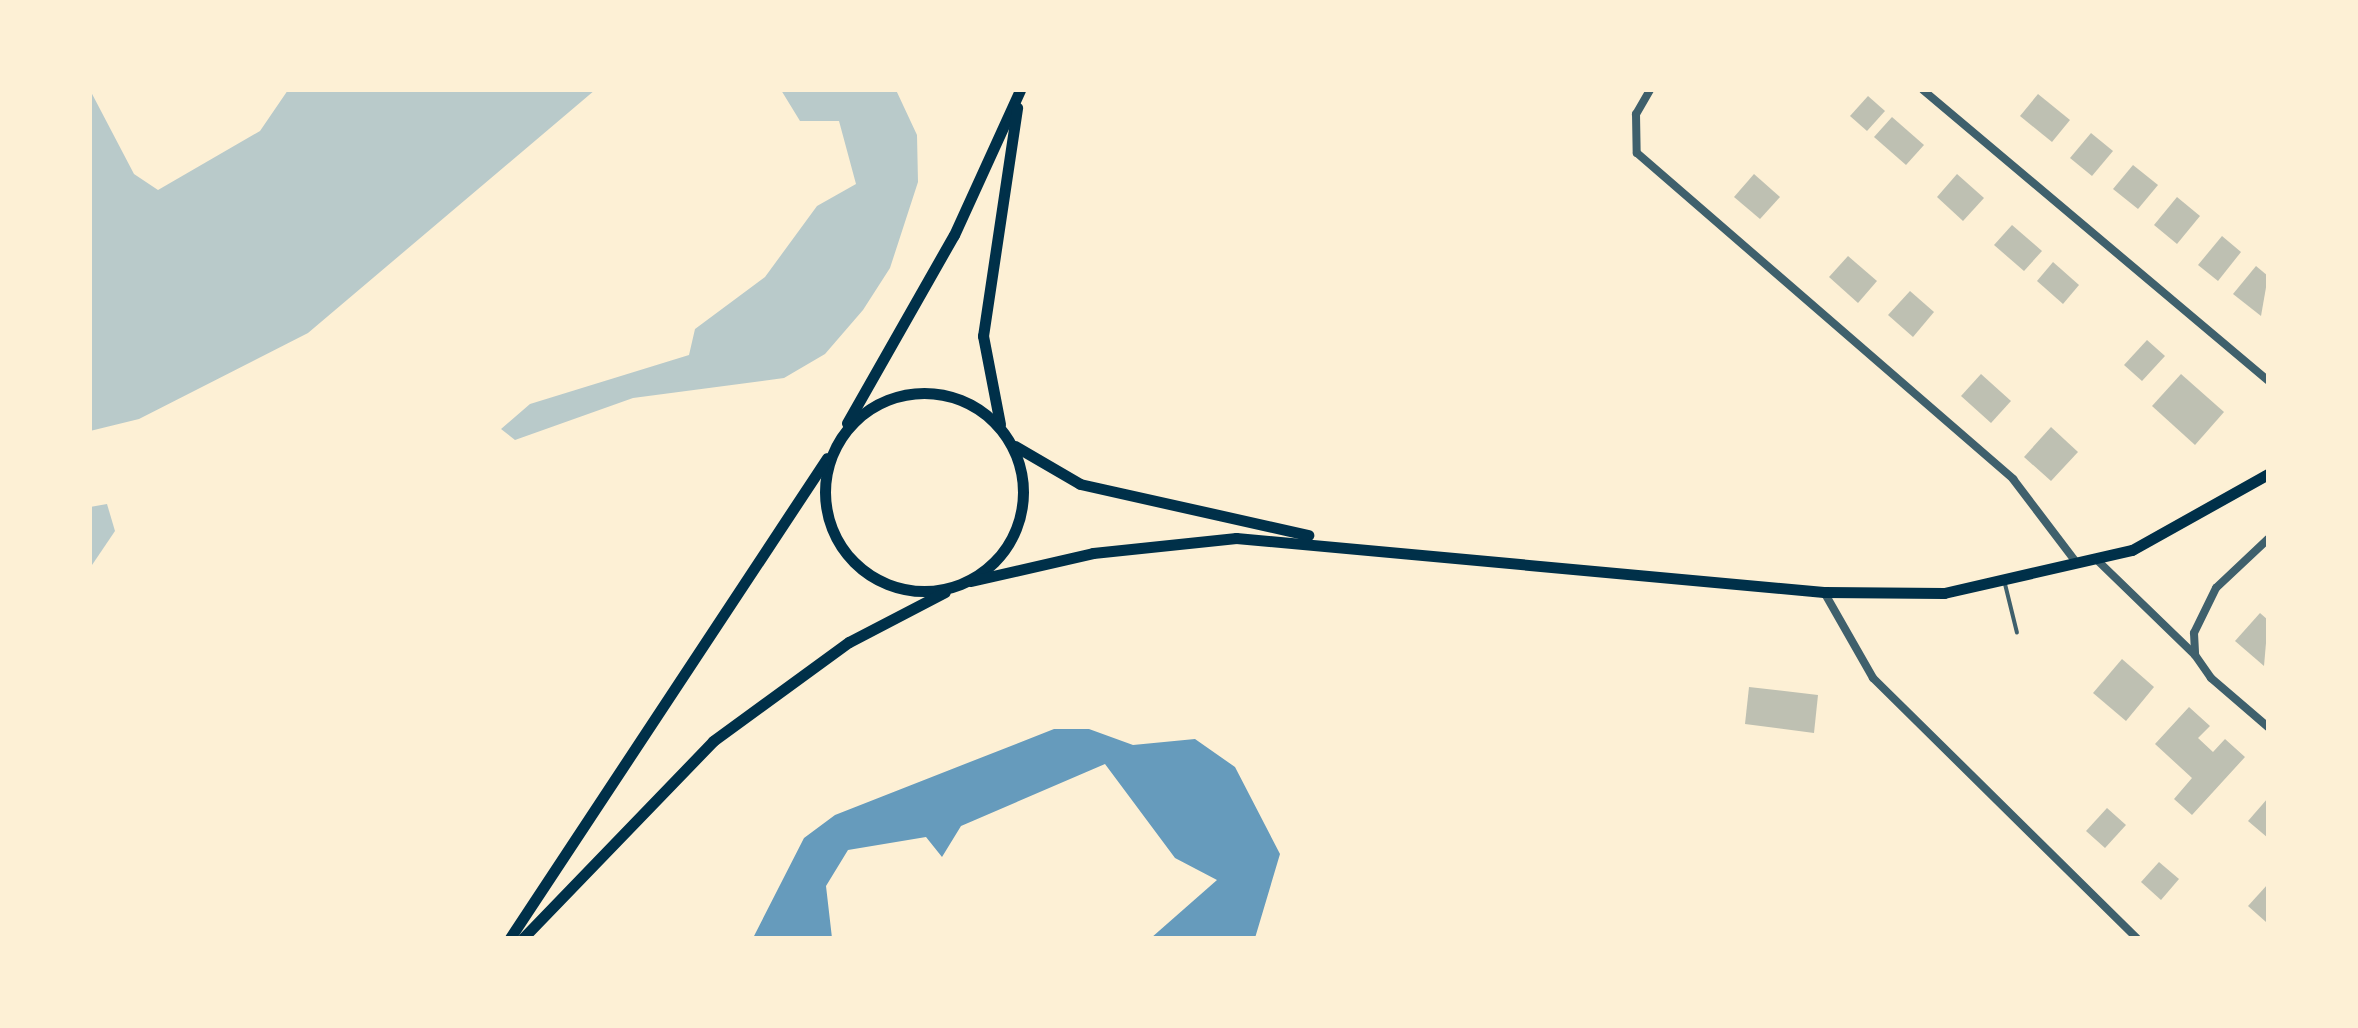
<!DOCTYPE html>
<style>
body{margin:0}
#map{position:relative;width:2358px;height:1028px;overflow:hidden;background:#fdf0d5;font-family:Lato,sans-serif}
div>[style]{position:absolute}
.green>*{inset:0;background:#b9caca}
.water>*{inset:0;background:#669bbc}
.building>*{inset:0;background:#bec0b2}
.service>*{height:4px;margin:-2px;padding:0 2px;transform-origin:2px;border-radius:2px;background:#3f606c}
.minor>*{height:8px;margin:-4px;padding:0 4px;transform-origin:4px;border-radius:4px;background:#3f606c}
.secondary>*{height:11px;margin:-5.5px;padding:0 5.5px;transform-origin:5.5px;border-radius:5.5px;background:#003049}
.secondary>.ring{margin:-5.5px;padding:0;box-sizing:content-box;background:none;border:11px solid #003049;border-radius:50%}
span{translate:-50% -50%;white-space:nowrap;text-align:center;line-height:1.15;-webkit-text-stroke:8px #fdf0d5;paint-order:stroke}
.frame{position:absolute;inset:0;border:92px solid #fdf0d5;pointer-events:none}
</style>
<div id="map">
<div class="green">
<i style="clip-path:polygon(90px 90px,134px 174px,158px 190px,260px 131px,288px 90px,595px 90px,308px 333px,139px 419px,90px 431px)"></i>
<i style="clip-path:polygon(781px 90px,896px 90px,917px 135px,918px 182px,890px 268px,863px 310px,825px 354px,784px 378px,633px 398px,515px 440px,501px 429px,530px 404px,689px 355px,695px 329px,765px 277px,817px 206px,856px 184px,839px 121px,800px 121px)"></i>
<i style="clip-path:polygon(107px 504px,115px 531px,90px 568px,90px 507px)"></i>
</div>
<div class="water">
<i style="clip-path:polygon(1054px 729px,1089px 729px,1133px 745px,1195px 739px,1235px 767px,1280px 854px,1255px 938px,1151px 938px,1217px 880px,1175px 858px,1105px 764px,961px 826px,942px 857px,926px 837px,848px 850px,826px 886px,832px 938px,753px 938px,804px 838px,835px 815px)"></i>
</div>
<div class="building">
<i style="clip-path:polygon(2038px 94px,2070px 120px,2052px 142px,2020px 116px)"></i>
<i style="clip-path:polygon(1868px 96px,1885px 111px,1867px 131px,1850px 116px)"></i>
<i style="clip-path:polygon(1892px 117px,1924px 145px,1906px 165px,1874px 137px)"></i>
<i style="clip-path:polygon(2091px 133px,2113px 151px,2092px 176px,2070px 158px)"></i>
<i style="clip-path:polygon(2133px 165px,2158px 185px,2138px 209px,2113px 189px)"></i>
<i style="clip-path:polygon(1754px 174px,1780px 197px,1760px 219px,1734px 197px)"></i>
<i style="clip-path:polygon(1957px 174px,1984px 198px,1963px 221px,1937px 197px)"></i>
<i style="clip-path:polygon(2177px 197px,2200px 216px,2177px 244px,2154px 225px)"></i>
<i style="clip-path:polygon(2012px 225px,2042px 251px,2024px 271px,1994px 245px)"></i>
<i style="clip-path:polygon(2222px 236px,2241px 252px,2218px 281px,2198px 265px)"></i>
<i style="clip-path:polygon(1848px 256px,1877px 281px,1858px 303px,1829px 277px)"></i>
<i style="clip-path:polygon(2053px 262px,2079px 285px,2063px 304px,2037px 281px)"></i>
<i style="clip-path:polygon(2256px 266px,2268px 276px,2261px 316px,2233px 294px)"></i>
<i style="clip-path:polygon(1910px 291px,1934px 312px,1913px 337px,1888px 315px)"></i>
<i style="clip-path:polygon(2147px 340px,2165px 356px,2142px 381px,2124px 365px)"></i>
<i style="clip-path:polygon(1981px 374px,2011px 401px,1991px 423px,1961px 396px)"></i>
<i style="clip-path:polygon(2181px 374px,2224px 412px,2195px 445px,2152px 406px)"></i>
<i style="clip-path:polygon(2051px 427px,2078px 452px,2051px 481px,2024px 457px)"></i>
<i style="clip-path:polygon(2260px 613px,2268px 620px,2264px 666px,2235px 641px)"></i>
<i style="clip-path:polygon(2122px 659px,2154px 687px,2126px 721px,2093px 693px)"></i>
<i style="clip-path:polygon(1749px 687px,1818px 695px,1814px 733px,1745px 724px)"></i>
<i style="clip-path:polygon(2189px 707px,2210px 726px,2198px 738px,2213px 752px,2225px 739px,2245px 757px,2192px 815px,2174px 799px,2192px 778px,2155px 744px)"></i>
<i style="clip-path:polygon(2268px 798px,2268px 838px,2248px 821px)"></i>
<i style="clip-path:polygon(2107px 808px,2126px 825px,2105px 848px,2086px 831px)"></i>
<i style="clip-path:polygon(2159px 862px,2179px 879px,2161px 900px,2141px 882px)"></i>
<i style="clip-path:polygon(2268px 884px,2268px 921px,2266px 922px,2248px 906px)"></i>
</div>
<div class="service">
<i style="left:2005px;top:584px;width:50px;rotate:76.2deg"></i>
</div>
<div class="minor">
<i style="left:1650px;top:90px;width:28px;rotate:120deg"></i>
<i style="left:1636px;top:114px;width:39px;rotate:89deg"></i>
<i style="left:1637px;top:153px;width:498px;rotate:40.9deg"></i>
<i style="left:2013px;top:479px;width:104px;rotate:52.8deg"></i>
<i style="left:1923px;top:90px;width:451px;rotate:40.1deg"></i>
<i style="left:2268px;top:539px;width:71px;rotate:136.7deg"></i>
<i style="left:2216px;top:588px;width:50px;rotate:116.1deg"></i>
<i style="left:2194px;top:633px;width:22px;rotate:87deg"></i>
<i style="left:2195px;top:655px;width:28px;rotate:55deg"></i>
<i style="left:2211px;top:678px;width:75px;rotate:40.7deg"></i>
<i style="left:2097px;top:560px;width:136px;rotate:44.1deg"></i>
<i style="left:1824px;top:592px;width:99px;rotate:60.3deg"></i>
<i style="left:1873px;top:678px;width:371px;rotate:44.6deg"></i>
</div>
<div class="secondary">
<i class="ring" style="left:825px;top:393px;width:187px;height:187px"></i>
<i style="left:847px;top:423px;width:216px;rotate:-60.4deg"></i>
<i style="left:954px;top:235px;width:159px;rotate:-65.5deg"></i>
<i style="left:1000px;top:424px;width:90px;rotate:-100.9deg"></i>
<i style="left:983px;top:336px;width:231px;rotate:-81.5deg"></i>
<i style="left:1015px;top:446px;width:75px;rotate:30.3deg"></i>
<i style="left:1080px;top:484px;width:234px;rotate:12.6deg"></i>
<i style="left:971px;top:581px;width:125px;rotate:-12.9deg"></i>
<i style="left:1093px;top:553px;width:144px;rotate:-6deg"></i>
<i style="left:1236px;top:538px;width:590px;rotate:5.25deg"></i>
<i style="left:1824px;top:592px;width:120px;rotate:0.5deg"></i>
<i style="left:1944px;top:593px;width:193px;rotate:-12.9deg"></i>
<i style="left:2132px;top:550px;width:156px;rotate:-29.2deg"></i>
<i style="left:510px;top:938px;width:575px;rotate:-56.56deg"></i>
<i style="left:523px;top:938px;width:274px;rotate:-46deg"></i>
<i style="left:713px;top:741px;width:168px;rotate:-36.1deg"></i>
<i style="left:849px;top:642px;width:108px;rotate:-27.5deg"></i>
</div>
<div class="frame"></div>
</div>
